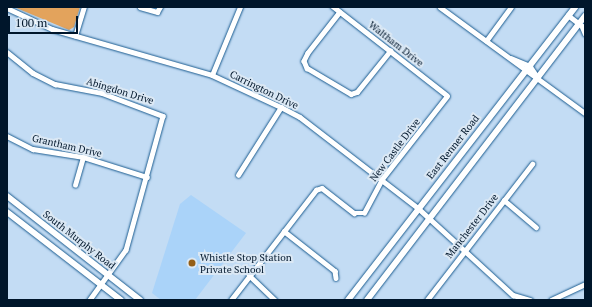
<!DOCTYPE html>
<style>
body{margin:0}
#map{position:relative;width:592px;height:307px;overflow:hidden;background:#c3dcf4;font-family:"PT Serif",serif}
div>[style]{position:absolute}
.built>*{inset:0;background:#aad3f9}
.green>*{inset:0;background:#e3a35c}
.roads{filter:drop-shadow(0 0 1px #1b5c90) drop-shadow(0 0 1px #1b5c90)}
.minor>*{height:4.5px;margin:-2.25px;padding:0 2.25px;transform-origin:2.25px;border-radius:2.25px;background:#fff}
.major>*{height:6px;margin:-3px;padding:0 3px;transform-origin:3px;border-radius:3px;background:#fff}
.dots>*{width:11px;height:11px;translate:-50% -50%;box-sizing:border-box;border:2px solid #dbe8f4;border-radius:50%}
span{translate:-50% -50%;white-space:nowrap;text-align:center;line-height:1.15;-webkit-text-stroke:4px #dbe8f4;paint-order:stroke}
.street-label{font-size:10px;color:#00162b}
.poi-label{font-size:10px;color:#00162b}
.left{translate:0 -50%;text-align:left}
.frame{position:absolute;inset:0;border:8px solid #00162b;pointer-events:none}
.scale{position:absolute;left:8px;top:16px;width:70px;height:18px;box-sizing:border-box;border:2px solid #00162b;border-top:0;padding-left:5px;font-size:12px;line-height:14px;white-space:nowrap;color:#00162b;-webkit-text-stroke:3px #dbe8f4;paint-order:stroke}
</style>
<div id="map">
<div class="built">
<i style="clip-path:polygon(191px 195px,246px 233px,195px 300px,161px 300px,152px 293px,180px 204px)"></i>
</div>
<div class="green">
<i style="clip-path:polygon(14px 7px,80px 7px,74px 27px,69px 30px)"></i>
</div>
<div class="roads">
<div class="minor">
<i style="left:140px;top:7px;width:18px;rotate:16deg"></i>
<i style="left:157px;top:12px;width:6px;rotate:-59deg"></i>
<i style="left:440px;top:7px;width:180px;rotate:36.2deg"></i>
<i style="left:7px;top:8px;width:50px;rotate:25deg"></i>
<i style="left:52px;top:29px;width:166px;rotate:16deg"></i>
<i style="left:212px;top:75px;width:76px;rotate:24.9deg"></i>
<i style="left:281px;top:107px;width:21px;rotate:28deg"></i>
<i style="left:300px;top:117px;width:149px;rotate:37.6deg"></i>
<i style="left:418px;top:208px;width:129px;rotate:42.5deg"></i>
<i style="left:513px;top:295px;width:18px;rotate:16deg"></i>
<i style="left:340px;top:12px;width:52px;rotate:128deg"></i>
<i style="left:308px;top:53px;width:9px;rotate:117deg"></i>
<i style="left:304px;top:61px;width:8px;rotate:67deg"></i>
<i style="left:307px;top:68px;width:51px;rotate:30.6deg"></i>
<i style="left:351px;top:94px;width:6px;rotate:-18deg"></i>
<i style="left:357px;top:92px;width:53px;rotate:-51.2deg"></i>
<i style="left:568px;top:15px;width:18px;rotate:38deg"></i>
<i style="left:582px;top:26px;width:8px;rotate:67deg"></i>
<i style="left:75px;top:36px;width:30px;rotate:-73deg"></i>
<i style="left:486px;top:41px;width:42px;rotate:-53.7deg"></i>
<i style="left:7px;top:52px;width:33px;rotate:39deg"></i>
<i style="left:33px;top:73px;width:25px;rotate:27deg"></i>
<i style="left:55px;top:84px;width:48px;rotate:10.8deg"></i>
<i style="left:102px;top:93px;width:65px;rotate:20.7deg"></i>
<i style="left:163px;top:116px;width:139px;rotate:105.4deg"></i>
<i style="left:126px;top:250px;width:62px;rotate:125.8deg"></i>
<i style="left:511px;top:58px;width:21px;rotate:23deg"></i>
<i style="left:530px;top:66px;width:14px;rotate:56deg"></i>
<i style="left:212px;top:75px;width:74px;rotate:-67.6deg"></i>
<i style="left:7px;top:136px;width:29px;rotate:27deg"></i>
<i style="left:33px;top:149px;width:51px;rotate:9.1deg"></i>
<i style="left:83px;top:157px;width:67px;rotate:17.4deg"></i>
<i style="left:238px;top:175px;width:80px;rotate:-57.7deg"></i>
<i style="left:75px;top:185px;width:29px;rotate:-74deg"></i>
<i style="left:504px;top:200px;width:42px;rotate:40.2deg"></i>
<i style="left:284px;top:231px;width:65px;rotate:38.1deg"></i>
<i style="left:335px;top:271px;width:7px;rotate:82deg"></i>
<i style="left:249px;top:275px;width:36px;rotate:44deg"></i>
<i style="left:231px;top:300px;width:139px;rotate:-52.3deg"></i>
<i style="left:316px;top:190px;width:6px;rotate:-18deg"></i>
<i style="left:322px;top:188px;width:41px;rotate:38deg"></i>
<i style="left:354px;top:213px;width:10px"></i>
<i style="left:364px;top:213px;width:38px;rotate:-62deg"></i>
<i style="left:382px;top:179px;width:105px;rotate:-51.9deg"></i>
<i style="left:447px;top:96px;width:145px;rotate:-142deg"></i>
<i style="left:427px;top:300px;width:172px;rotate:-52.3deg"></i>
<i style="left:551px;top:300px;width:38px;rotate:-25deg"></i>
</div>
<div class="major">
<i style="left:7px;top:196px;width:169px;rotate:38deg"></i>
<i style="left:7px;top:212px;width:144px;rotate:37.7deg"></i>
<i style="left:348px;top:300px;width:371px;rotate:-52.2deg"></i>
<i style="left:367px;top:300px;width:358px;rotate:-52.5deg"></i>
</div>
</div>
<div class="dots">
<i style="left:192px;top:263px;background:#945e16"></i>
</div>
<div class="street-label">
<span style="left:396px;top:44px;rotate:38deg">Waltham Drive</span>
<span style="left:264px;top:90px;rotate:26deg">Carrington Drive</span>
<span style="left:120px;top:91px;rotate:17deg">Abingdon Drive</span>
<span style="left:67px;top:146px;rotate:13deg">Grantham Drive</span>
<span style="left:453px;top:147px;rotate:-52deg">East Renner Road</span>
<span style="left:395px;top:150px;rotate:-53deg">New Castle Drive</span>
<span style="left:472px;top:226px;rotate:-52deg">Manchester Drive</span>
<span style="left:79px;top:240px;rotate:38deg">South Murphy Road</span>
</div>
<div class="poi-label">
<span class="left" style="left:200px;top:263px">Whistle Stop Station<br>Private School</span>
</div>
<div class="frame"></div>
<div class="scale">100 m</div>
</div>
